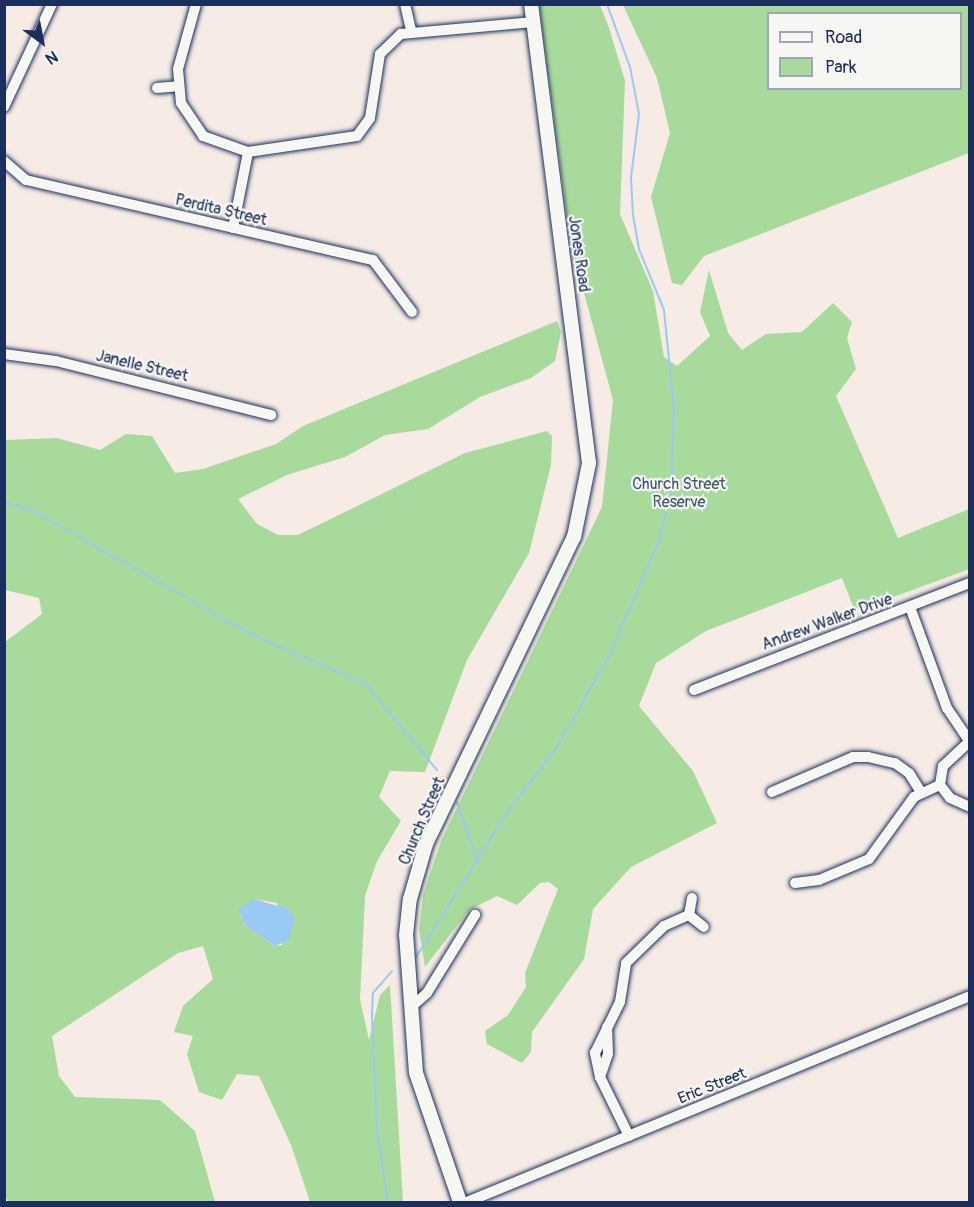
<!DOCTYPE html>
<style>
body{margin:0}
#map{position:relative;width:974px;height:1207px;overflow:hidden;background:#f7ebe5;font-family:Pangolin,sans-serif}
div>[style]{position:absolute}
.green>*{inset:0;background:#a8da9c}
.water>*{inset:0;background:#9ac9f5}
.stream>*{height:2px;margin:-1px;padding:0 1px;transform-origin:1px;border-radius:1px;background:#9ac9f5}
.roads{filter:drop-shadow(0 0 2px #1b2f5e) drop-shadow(0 0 2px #1b2f5e)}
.minor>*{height:10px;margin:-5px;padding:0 5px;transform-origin:5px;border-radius:5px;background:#f6f6f2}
.tertiary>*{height:14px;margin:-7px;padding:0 7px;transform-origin:7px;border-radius:7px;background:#f6f6f2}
span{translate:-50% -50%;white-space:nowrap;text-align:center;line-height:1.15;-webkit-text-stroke:4.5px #f6f6f2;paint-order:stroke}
.street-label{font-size:16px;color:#1b2f5e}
.park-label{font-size:16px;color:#3e5a6e}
.frame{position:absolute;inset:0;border:6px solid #1b2f5e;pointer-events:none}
.legend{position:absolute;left:767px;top:12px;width:195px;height:78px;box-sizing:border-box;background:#f6f6f2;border:2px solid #9ea6b7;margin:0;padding:8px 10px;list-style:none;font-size:18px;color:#1b2f5e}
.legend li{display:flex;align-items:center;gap:12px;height:30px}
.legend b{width:30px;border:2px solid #9ea6b7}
.north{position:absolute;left:12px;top:12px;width:60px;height:60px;-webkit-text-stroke:4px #f6f6f2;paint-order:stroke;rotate:148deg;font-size:16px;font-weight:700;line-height:24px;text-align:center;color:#1b2f5e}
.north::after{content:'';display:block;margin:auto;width:21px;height:27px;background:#1b2f5e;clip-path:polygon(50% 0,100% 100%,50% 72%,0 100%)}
</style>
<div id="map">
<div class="green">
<i style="clip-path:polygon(539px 5px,600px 5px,609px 28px,625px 81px,620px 214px,653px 291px,664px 357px,677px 366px,710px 336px,700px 312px,709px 270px,728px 333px,742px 350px,766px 334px,802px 332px,833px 303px,852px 322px,847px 338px,856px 369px,836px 396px,898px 538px,969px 509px,970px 569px,855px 611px,842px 578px,706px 631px,656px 663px,639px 706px,693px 771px,717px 823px,631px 867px,593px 909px,584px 959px,532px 1032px,531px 1052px,522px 1063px,487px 1044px,485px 1031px,508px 1015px,526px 987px,525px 973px,558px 889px,549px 882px,540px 883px,517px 905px,497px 896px,469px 910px,425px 967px,419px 929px,423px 895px,441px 841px,602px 507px,613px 400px,570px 241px)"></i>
<i style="clip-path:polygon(evenodd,623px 5px,969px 5px,969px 153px,704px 256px,682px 285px,672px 283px,651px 197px,670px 133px,657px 78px,623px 5px,768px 14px,960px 14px,960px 88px,768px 88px,768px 14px)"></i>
<i style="clip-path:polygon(evenodd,557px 321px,561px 332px,555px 361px,531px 378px,480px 397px,428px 429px,385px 435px,345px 457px,287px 475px,238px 499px,257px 524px,278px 535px,298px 535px,465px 453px,547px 431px,552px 436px,551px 465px,529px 553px,467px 660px,425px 772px,390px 771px,379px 797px,401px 821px,377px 861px,365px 896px,360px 999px,369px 1040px,380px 995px,390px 985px,403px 1202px,310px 1202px,291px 1145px,259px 1076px,237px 1074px,222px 1100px,199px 1092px,187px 1054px,193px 1036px,174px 1032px,183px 1006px,213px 979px,203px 946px,178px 953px,52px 1036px,59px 1076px,75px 1097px,160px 1100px,195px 1131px,215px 1202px,9px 1202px,4px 1195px,5px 642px,42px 614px,39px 598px,5px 590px,5px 440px,57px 438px,100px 450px,126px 434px,152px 436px,175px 473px,203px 469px,276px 444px,303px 426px,557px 321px,254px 899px,277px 903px,282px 945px,275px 946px,246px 926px,240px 914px,254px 899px)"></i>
</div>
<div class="water">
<i style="clip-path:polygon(254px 899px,288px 909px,295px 918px,289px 940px,275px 946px,246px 926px,238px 909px)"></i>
</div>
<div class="stream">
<i style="left:4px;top:502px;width:33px;rotate:18deg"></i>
<i style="left:35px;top:512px;width:249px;rotate:29.5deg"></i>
<i style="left:252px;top:635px;width:124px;rotate:23.3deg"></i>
<i style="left:366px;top:684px;width:112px;rotate:50.5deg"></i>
<i style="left:457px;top:802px;width:64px;rotate:70.7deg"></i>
<i style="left:416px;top:957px;width:169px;rotate:-57.8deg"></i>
<i style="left:506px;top:814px;width:84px;rotate:-52.7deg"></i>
<i style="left:557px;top:747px;width:103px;rotate:-60.2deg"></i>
<i style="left:608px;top:658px;width:122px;rotate:-66.4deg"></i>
<i style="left:657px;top:546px;width:52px;rotate:-74.4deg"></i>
<i style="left:671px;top:496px;width:87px;rotate:-88deg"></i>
<i style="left:674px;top:409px;width:100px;rotate:-95.8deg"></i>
<i style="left:664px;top:310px;width:66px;rotate:-112.3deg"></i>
<i style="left:639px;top:249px;width:34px;rotate:-100deg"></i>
<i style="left:633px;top:216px;width:38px;rotate:-93deg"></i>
<i style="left:631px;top:178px;width:64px;rotate:-82.9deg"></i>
<i style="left:639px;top:114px;width:48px;rotate:-100.8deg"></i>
<i style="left:630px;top:67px;width:67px;rotate:-110.1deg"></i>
<i style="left:388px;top:1202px;width:72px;rotate:-98.8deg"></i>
<i style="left:377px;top:1131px;width:115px;rotate:-92.5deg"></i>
<i style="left:372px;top:1016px;width:23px;rotate:-88deg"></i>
<i style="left:373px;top:993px;width:29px;rotate:-49deg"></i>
</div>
<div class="roads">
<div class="minor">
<i style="left:196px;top:4px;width:67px;rotate:105.5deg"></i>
<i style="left:178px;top:69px;width:34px;rotate:85deg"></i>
<i style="left:181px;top:103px;width:40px;rotate:56deg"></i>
<i style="left:203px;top:136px;width:48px;rotate:19.6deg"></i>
<i style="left:248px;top:152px;width:110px;rotate:-8.4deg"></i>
<i style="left:357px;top:136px;width:22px;rotate:-54deg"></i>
<i style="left:370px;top:118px;width:65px;rotate:-81.1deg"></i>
<i style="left:380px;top:54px;width:29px;rotate:-44deg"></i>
<i style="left:401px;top:34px;width:133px;rotate:-5.2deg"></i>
<i style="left:405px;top:4px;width:28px;rotate:77deg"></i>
<i style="left:157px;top:88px;width:21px;rotate:-5deg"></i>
<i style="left:4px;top:107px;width:114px;rotate:-65deg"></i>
<i style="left:4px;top:161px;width:29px;rotate:41deg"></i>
<i style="left:26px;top:180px;width:356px;rotate:13deg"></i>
<i style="left:373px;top:260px;width:65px;rotate:53.1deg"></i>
<i style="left:233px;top:228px;width:77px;rotate:-78.8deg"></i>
<i style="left:4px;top:354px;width:52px;rotate:7.7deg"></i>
<i style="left:56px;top:361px;width:222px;rotate:14.1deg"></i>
<i style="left:910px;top:607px;width:108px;rotate:69.9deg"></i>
<i style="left:947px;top:708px;width:40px;rotate:56deg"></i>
<i style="left:694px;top:690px;width:296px;rotate:-21.2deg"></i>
<i style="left:970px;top:741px;width:37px;rotate:137deg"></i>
<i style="left:943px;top:766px;width:19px;rotate:99deg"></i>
<i style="left:940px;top:785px;width:16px;rotate:52deg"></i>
<i style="left:950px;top:798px;width:22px;rotate:24deg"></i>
<i style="left:772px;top:792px;width:88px;rotate:-23.4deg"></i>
<i style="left:853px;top:757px;width:15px"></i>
<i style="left:868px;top:757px;width:28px;rotate:13deg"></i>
<i style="left:895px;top:763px;width:17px;rotate:36deg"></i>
<i style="left:909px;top:773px;width:22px;rotate:58deg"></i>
<i style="left:795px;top:883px;width:24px;rotate:-7deg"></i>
<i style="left:819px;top:880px;width:54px;rotate:-22.8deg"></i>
<i style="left:869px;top:859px;width:77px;rotate:-54deg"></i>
<i style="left:914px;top:797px;width:29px;rotate:-25deg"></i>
<i style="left:692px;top:898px;width:17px;rotate:100deg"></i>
<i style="left:689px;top:915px;width:19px;rotate:39deg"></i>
<i style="left:411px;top:1007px;width:21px;rotate:-41deg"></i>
<i style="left:427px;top:993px;width:92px;rotate:-58.4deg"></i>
<i style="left:600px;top:1077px;width:24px;rotate:-71deg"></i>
<i style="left:608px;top:1054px;width:27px;rotate:-92deg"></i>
<i style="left:629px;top:1136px;width:66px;rotate:-116.2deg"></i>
<i style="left:600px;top:1077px;width:25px;rotate:-102deg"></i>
<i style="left:595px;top:1053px;width:57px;rotate:-63.9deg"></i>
<i style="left:620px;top:1002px;width:39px;rotate:-81deg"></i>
<i style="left:626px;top:963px;width:53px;rotate:-44.2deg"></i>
<i style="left:664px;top:926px;width:27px;rotate:-24deg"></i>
<i style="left:467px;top:1202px;width:544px;rotate:-22.27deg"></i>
</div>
<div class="tertiary">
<i style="left:460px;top:1202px;width:136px;rotate:-108.8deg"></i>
<i style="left:416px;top:1073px;width:138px;rotate:-94.1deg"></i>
<i style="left:406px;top:935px;width:36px;rotate:-84deg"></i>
<i style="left:410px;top:899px;width:57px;rotate:-73.8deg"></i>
<i style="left:426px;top:844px;width:341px;rotate:-64.3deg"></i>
<i style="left:574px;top:537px;width:76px;rotate:-78.5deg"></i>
<i style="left:589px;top:463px;width:463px;rotate:-97.2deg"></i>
</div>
</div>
<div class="street-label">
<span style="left:221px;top:210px;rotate:13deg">Perdita Street</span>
<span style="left:579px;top:254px;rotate:82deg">Jones Road</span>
<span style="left:142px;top:366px;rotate:13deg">Janelle Street</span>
<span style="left:827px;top:622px;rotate:-20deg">Andrew Walker Drive</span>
<span style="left:422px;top:821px;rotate:-67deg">Church Street</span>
<span style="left:712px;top:1086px;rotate:-22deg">Eric Street</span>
</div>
<div class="park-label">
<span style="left:679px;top:493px">Church Street<br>Reserve</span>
</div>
<div class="frame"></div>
<ul class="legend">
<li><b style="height:8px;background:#f6f6f2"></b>Road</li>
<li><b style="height:16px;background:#a8da9c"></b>Park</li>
</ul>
<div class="north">N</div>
</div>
